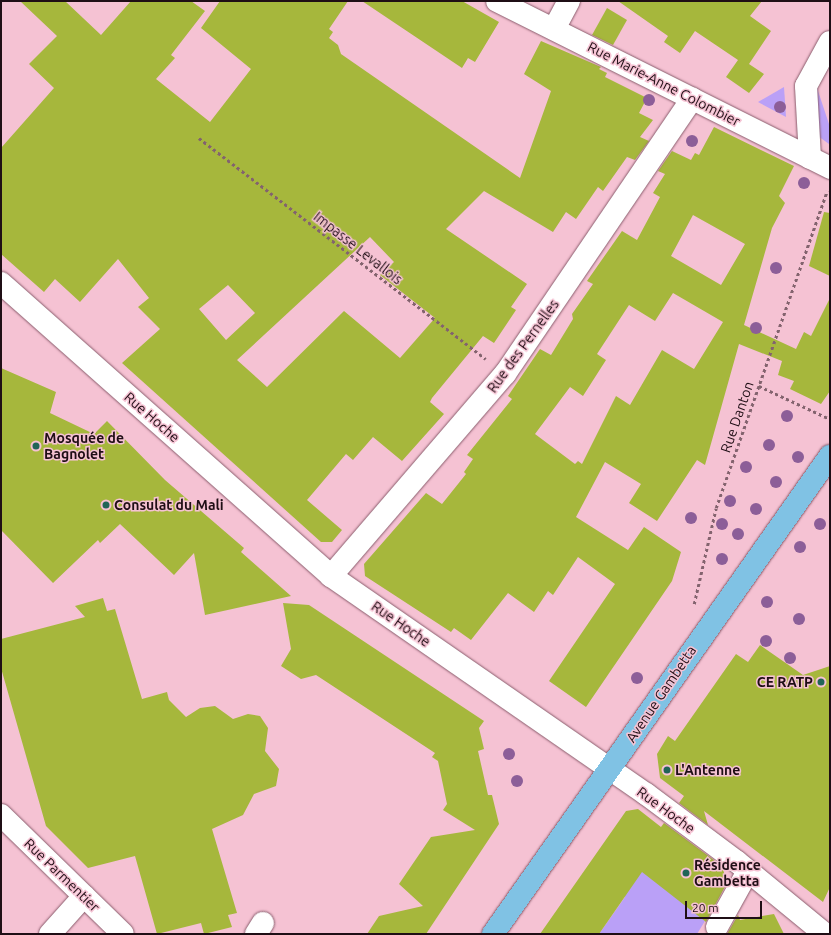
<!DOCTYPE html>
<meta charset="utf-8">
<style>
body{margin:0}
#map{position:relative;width:831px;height:935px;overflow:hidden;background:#f5c2d3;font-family:Ubuntu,sans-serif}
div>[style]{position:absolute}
.green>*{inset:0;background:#baa0f7}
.building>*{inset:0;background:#a6b73c}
.path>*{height:2.5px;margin-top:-1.25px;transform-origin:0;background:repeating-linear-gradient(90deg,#83636e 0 3px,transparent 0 6px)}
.roads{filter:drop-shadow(0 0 1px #8a5d6d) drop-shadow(0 0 1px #8a5d6d)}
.minor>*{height:22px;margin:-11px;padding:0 11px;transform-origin:11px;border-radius:11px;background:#fff}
.major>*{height:22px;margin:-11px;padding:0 11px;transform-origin:11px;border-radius:11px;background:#80c2e4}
.trees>*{width:12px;height:12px;margin:-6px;border-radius:50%;background:#8c5e98}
.dots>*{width:11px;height:11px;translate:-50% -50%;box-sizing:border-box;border:2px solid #f5c2d3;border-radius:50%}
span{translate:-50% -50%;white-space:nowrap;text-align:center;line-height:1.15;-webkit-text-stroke:3px #f5c2d3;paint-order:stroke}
.street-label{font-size:14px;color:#1f0e15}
.poi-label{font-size:14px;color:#1f0e15;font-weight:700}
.left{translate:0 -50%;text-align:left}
.right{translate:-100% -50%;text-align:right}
.frame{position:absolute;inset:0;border:2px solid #1f0e15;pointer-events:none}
.scale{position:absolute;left:685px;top:901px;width:77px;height:18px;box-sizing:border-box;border:2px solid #1f0e15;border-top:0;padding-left:5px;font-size:12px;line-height:14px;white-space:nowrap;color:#1f0e15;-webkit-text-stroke:3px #f5c2d3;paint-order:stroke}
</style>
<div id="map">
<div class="green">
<i style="clip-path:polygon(784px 87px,786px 117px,758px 102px)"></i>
<i style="clip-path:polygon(817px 88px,830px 127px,829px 144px,818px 136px)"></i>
<i style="clip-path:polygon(638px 865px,705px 921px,697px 934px,599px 934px,625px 897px,619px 893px)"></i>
</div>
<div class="building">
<i style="clip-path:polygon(evenodd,20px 1px,65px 1px,101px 35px,131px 1px,191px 1px,205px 11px,171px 55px,175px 58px,156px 79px,210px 122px,251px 69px,201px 28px,220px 1px,348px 1px,329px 29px,333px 32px,329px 38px,338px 45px,341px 54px,520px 178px,551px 91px,524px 74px,541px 41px,601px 67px,599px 69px,607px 73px,605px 77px,647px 98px,639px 113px,653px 120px,640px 137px,649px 141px,635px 160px,627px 157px,603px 191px,598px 187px,576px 219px,566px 212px,553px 232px,484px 191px,446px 229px,527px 284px,511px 307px,516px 310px,494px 343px,483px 336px,432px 398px,430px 402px,444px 414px,402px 461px,373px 437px,353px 460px,346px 454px,307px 500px,342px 530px,332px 542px,321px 542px,122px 363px,160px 329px,138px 307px,149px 298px,118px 259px,80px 302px,55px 279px,44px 292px,1px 254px,1px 148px,54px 88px,29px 64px,57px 36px,20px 1px,370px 237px,394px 262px,380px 275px,435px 318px,400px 358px,344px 311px,267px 387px,237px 360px,370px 237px,20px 1px,228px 285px,255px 313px,226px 340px,199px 309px,228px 285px)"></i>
<i style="clip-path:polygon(362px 1px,462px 1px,499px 22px,475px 62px,468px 58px,462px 68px)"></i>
<i style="clip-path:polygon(618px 1px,762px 1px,750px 16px,771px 31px,749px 64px,764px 74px,749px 93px,726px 77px,738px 60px,695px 31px,680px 53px,664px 42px,668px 36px)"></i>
<i style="clip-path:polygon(607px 8px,627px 20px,613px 45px,592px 35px)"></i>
<i style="clip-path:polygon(evenodd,714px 127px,794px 166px,779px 196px,785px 203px,772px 228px,744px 325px,796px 349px,804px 332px,811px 336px,830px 298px,830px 391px,821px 404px,790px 389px,794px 381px,778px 375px,782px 361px,739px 344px,705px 465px,697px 460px,657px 521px,629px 503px,641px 484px,605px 462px,576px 517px,628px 550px,644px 527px,681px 552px,672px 581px,586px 707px,549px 681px,615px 584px,578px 557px,553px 595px,548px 591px,534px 612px,508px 593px,471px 640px,454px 628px,451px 632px,365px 576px,364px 564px,426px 493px,442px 504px,466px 474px,464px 472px,473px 459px,467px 455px,512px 399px,508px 396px,540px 349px,551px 355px,573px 319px,572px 314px,593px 284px,587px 281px,622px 231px,637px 240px,660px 197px,653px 193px,665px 174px,658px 171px,672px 151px,691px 160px,695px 153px,699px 155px,714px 127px,693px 215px,745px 244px,721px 285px,671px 256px,693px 215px,714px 127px,673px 293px,723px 322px,694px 369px,662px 350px,630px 405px,616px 396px,582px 464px,578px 461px,575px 464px,535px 434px,570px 387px,583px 396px,606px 360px,597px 354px,629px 305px,655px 321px,673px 293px)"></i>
<i style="clip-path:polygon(824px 212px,830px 213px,830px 276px,809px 266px)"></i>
<i style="clip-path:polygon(1px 368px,56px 392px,50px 413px,94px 434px,107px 421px,165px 480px,244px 548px,241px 552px,291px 596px,205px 615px,194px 553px,174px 575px,120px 524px,100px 543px,98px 540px,53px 583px,1px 530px)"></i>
<i style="clip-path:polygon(103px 598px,107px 611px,115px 609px,142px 699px,167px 692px,169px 700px,186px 717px,200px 708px,215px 706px,233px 719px,248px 714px,260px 716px,268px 728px,265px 751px,279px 769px,276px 786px,254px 794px,243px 815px,212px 829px,237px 913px,228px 915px,232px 927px,204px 934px,201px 923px,157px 934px,135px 856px,88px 868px,46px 826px,1px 668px,1px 639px,85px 617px,75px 606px)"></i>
<i style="clip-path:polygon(283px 603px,309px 605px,484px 721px,479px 728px,484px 749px,478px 751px,488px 795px,492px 795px,499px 824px,426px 934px,367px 934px,379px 916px,423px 906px,399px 884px,431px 837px,475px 830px,443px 810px,447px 804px,438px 761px,432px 757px,435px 753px,316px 675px,301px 679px,281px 666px,291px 649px)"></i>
<i style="clip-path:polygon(760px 645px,803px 675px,830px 666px,830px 887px,823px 902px,704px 811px,708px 825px,679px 803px,684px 796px,660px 778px,657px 754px,668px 736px,675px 741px,736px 654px,748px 662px)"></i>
<i style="clip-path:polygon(638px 809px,661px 827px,664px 823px,722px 866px,727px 883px,706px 922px,642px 872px,599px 934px,540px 934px,626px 811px)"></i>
<i style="clip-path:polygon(774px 914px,784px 934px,727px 934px,738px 915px,740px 920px)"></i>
</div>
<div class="path">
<i style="left:199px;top:138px;width:362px;rotate:37.6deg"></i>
<i style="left:759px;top:386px;width:78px;rotate:24.9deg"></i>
<i style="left:694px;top:604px;width:98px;rotate:-77.1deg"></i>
<i style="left:716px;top:508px;width:336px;rotate:-70.7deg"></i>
</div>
<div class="roads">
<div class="minor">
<i style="left:497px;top:1px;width:373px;rotate:26.6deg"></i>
<i style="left:554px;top:29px;width:32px;rotate:-62deg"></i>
<i style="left:810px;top:158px;width:72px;rotate:-93.2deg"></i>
<i style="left:806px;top:86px;width:50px;rotate:-61.4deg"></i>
<i style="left:1px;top:283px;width:441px;rotate:41.6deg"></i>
<i style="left:331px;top:576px;width:383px;rotate:34.7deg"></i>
<i style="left:646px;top:794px;width:112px;rotate:36.7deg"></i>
<i style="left:736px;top:861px;width:115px;rotate:39.4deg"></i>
<i style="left:331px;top:576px;width:267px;rotate:-49.3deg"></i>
<i style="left:505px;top:374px;width:333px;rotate:-55.8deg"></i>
<i style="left:1px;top:815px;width:170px;rotate:44.3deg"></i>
<i style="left:717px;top:927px;width:64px;rotate:-61deg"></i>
<i style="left:50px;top:934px;width:51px;rotate:-48.2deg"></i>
<i style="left:256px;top:934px;width:13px;rotate:-58deg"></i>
</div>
<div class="major">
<i style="left:493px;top:934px;width:585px;rotate:-54.82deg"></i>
</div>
</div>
<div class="trees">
<i style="left:649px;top:100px"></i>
<i style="left:780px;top:107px"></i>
<i style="left:692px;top:141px"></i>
<i style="left:804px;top:183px"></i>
<i style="left:776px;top:268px"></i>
<i style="left:756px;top:328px"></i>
<i style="left:787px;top:416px"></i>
<i style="left:769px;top:445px"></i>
<i style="left:798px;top:457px"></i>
<i style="left:746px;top:467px"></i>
<i style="left:776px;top:482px"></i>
<i style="left:730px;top:501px"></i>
<i style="left:756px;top:509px"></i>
<i style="left:691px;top:518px"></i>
<i style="left:722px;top:524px"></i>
<i style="left:820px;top:524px"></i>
<i style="left:738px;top:534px"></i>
<i style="left:800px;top:547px"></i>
<i style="left:722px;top:559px"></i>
<i style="left:767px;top:602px"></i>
<i style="left:799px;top:619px"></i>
<i style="left:766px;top:641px"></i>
<i style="left:790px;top:658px"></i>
<i style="left:637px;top:678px"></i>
<i style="left:509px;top:754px"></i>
<i style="left:517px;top:781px"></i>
</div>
<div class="dots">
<i style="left:36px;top:446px;background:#216557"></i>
<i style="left:106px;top:505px;background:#216557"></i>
<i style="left:821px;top:682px;background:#216557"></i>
<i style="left:667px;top:770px;background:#216557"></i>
<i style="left:686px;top:873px;background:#216557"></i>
</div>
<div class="street-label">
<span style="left:664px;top:84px;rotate:27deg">Rue Marie-Anne Colombier</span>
<span style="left:358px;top:248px;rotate:38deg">Impasse Levallois</span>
<span style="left:523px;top:346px;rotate:-54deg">Rue des Pernelles</span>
<span style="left:152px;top:417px;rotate:41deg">Rue Hoche</span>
<span style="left:737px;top:417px;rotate:-71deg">Rue Danton</span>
<span style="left:401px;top:624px;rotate:35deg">Rue Hoche</span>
<span style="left:661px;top:694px;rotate:-56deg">Avenue Gambetta</span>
<span style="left:666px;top:810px;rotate:36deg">Rue Hoche</span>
<span style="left:62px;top:875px;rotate:44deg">Rue Parmentier</span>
</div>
<div class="poi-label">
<span class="left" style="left:44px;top:446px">Mosquée de<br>Bagnolet</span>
<span class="left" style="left:114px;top:505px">Consulat du Mali</span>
<span class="right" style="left:813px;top:682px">CE RATP</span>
<span class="left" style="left:675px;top:770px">L'Antenne</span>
<span class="left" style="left:694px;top:873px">Résidence<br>Gambetta</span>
</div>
<div class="frame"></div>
<div class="scale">20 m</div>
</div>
